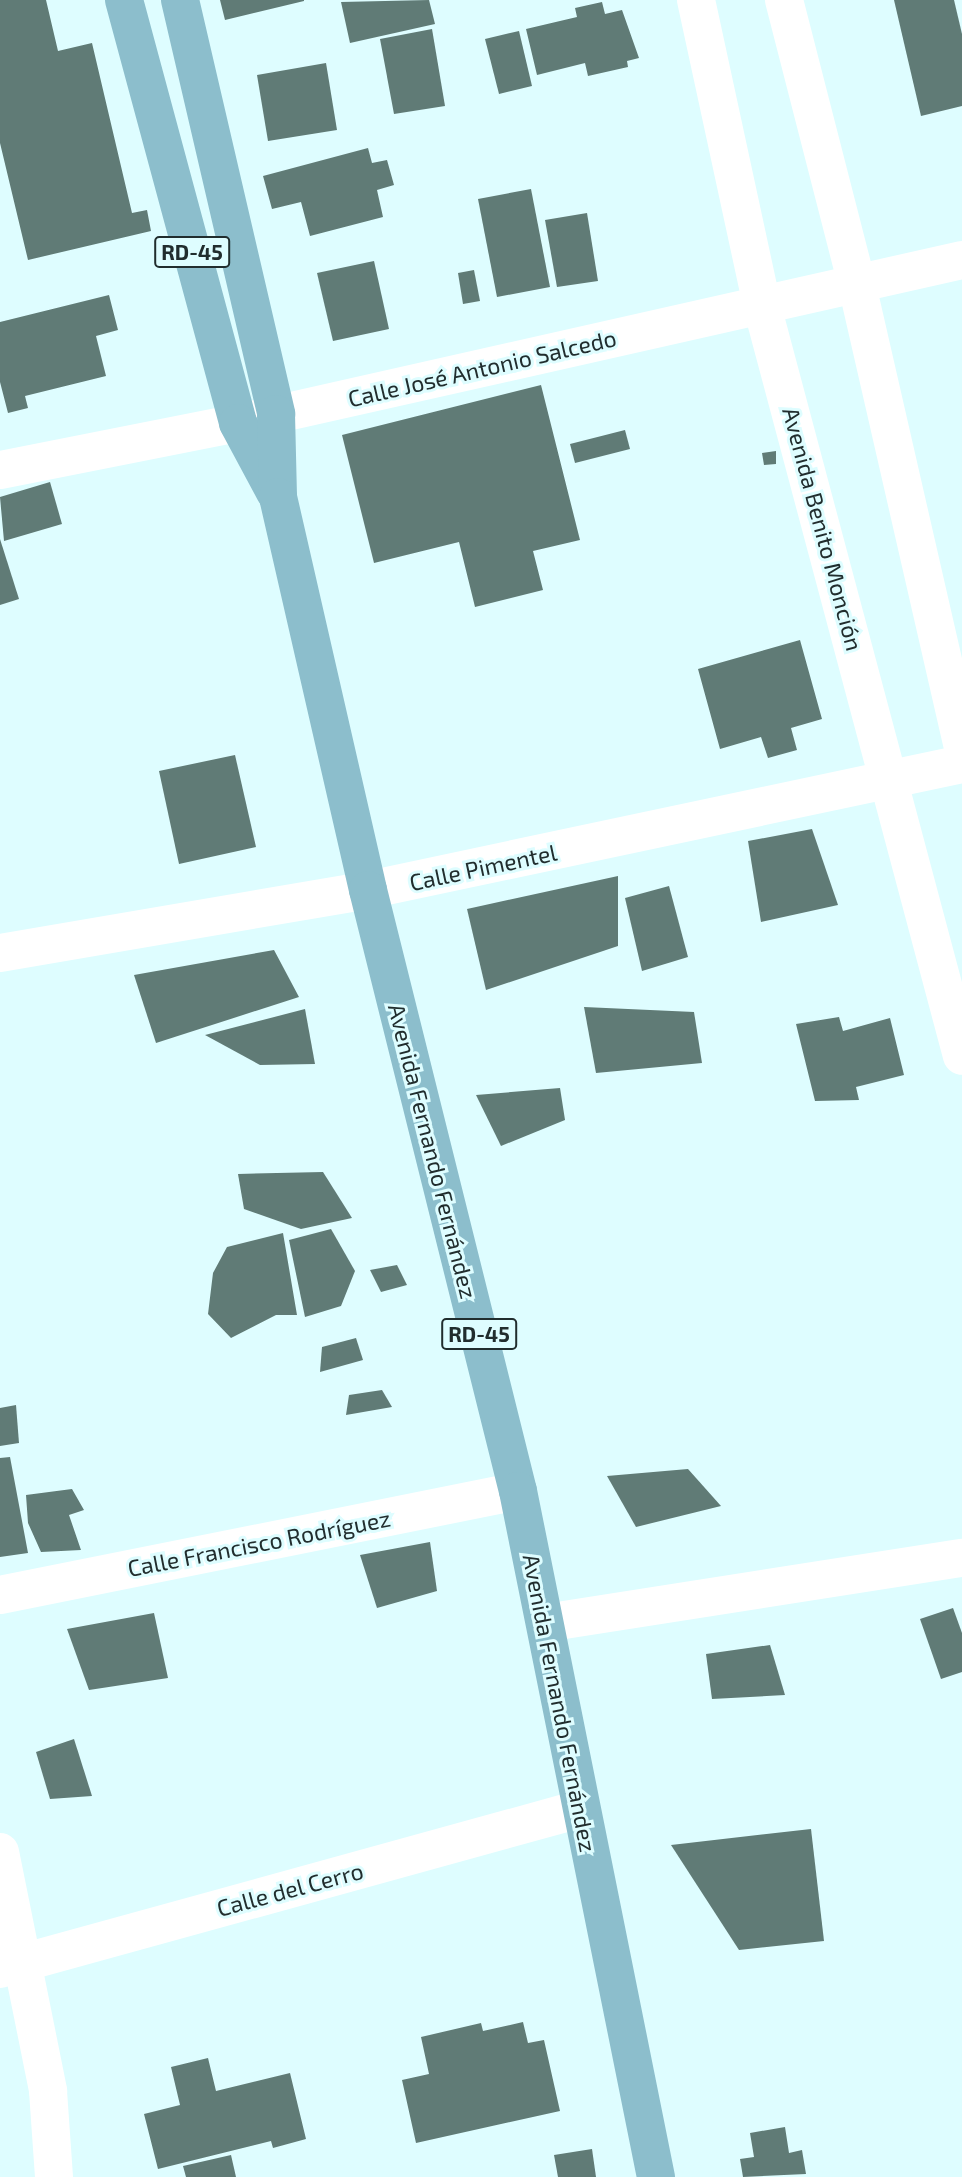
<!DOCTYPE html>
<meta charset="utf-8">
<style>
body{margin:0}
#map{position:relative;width:962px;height:2177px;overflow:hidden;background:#defdff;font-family:"Exo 2",sans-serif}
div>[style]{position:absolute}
.building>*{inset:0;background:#607b76}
.minor>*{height:38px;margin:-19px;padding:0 19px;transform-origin:19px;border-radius:19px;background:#fff}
.major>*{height:38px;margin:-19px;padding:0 19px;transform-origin:19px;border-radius:19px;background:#8cbecc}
span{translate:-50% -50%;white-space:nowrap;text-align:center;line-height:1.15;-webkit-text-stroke:6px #defdff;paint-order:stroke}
.shield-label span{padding:2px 5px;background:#defdff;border:2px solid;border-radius:5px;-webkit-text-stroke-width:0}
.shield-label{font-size:21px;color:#212d2e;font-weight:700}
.street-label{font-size:23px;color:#212d2e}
</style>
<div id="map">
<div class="building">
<i style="clip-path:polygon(0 0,46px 0,58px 51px,92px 43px,132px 213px,147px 210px,151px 231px,28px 260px,0 143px)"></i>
<i style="clip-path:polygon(220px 0,304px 0,304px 1px,225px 20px)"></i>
<i style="clip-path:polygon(429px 0,435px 24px,350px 43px,341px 2px)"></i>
<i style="clip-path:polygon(894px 0,954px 0,962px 34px,962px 106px,921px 116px)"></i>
<i style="clip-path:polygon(602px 2px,605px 14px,622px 10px,639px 58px,627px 61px,628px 67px,588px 76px,585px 63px,537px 75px,526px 29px,577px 17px,575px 8px)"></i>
<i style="clip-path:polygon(432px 29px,445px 106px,394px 114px,380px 39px)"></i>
<i style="clip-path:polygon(519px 31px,532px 86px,499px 94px,485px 39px)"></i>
<i style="clip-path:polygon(326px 63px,337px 130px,268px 141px,257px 75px)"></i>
<i style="clip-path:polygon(368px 148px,372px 163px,387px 160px,394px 185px,377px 190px,383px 217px,310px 236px,301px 202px,272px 209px,263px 176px)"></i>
<i style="clip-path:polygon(531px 189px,550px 287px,497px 297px,478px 199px)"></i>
<i style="clip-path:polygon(587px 213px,598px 281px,557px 287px,545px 220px)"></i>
<i style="clip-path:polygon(374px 261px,389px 329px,333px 341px,317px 273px)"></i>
<i style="clip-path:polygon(474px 270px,480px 301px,463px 304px,458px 273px)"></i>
<i style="clip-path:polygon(109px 295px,118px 330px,96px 336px,106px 376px,25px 396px,28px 408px,8px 413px,0 382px,0 322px)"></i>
<i style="clip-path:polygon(541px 385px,580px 540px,533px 551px,543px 590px,475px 607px,459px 542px,374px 563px,342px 435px)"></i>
<i style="clip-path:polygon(625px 430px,630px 449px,575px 463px,570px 444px)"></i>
<i style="clip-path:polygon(776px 451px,776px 464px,764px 465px,762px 453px)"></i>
<i style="clip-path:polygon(50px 482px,62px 524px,4px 541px,0 497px)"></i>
<i style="clip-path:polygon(0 539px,19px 599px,0 605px)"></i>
<i style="clip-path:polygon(800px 640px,822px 719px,791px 728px,797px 750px,768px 758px,761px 737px,720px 749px,698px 669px)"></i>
<i style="clip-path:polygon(235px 755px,256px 847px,179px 864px,159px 771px)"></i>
<i style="clip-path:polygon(812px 829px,838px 905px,761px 922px,748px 841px)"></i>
<i style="clip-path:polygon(618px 876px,618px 946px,486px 990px,467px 909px)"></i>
<i style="clip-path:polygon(669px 886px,688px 957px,642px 971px,625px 898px)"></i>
<i style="clip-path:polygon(274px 950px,299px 997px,156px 1043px,134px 975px)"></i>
<i style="clip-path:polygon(584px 1007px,694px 1012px,702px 1063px,596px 1073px)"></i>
<i style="clip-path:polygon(305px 1009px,315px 1064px,260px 1065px,205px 1035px)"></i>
<i style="clip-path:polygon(839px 1017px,843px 1031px,890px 1018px,904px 1075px,856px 1087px,859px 1100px,815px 1101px,796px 1024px)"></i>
<i style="clip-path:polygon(560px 1088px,565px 1120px,501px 1146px,476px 1095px)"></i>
<i style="clip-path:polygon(323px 1172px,352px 1218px,301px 1229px,244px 1209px,238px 1174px)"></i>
<i style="clip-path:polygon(331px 1229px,355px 1271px,341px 1306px,305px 1317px,289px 1240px)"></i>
<i style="clip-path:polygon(283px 1233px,297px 1315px,276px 1315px,231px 1338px,208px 1314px,213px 1273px,227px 1247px)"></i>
<i style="clip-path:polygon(397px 1265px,407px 1285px,381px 1292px,370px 1270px)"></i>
<i style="clip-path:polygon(356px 1338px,363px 1360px,320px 1372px,322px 1347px)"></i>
<i style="clip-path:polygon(382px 1390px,392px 1407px,346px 1415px,349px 1395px)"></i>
<i style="clip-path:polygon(16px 1405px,19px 1443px,0 1446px,0 1408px)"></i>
<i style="clip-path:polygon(10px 1457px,28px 1553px,0 1557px,0 1458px)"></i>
<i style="clip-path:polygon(688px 1469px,721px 1506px,636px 1527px,607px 1476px)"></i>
<i style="clip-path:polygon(72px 1489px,84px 1510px,69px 1515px,81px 1550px,41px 1552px,28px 1523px,26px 1495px)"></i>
<i style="clip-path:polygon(430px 1542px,437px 1591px,377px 1608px,360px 1555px)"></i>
<i style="clip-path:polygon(953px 1608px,962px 1633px,962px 1672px,941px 1679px,920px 1619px)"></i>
<i style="clip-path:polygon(154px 1613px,168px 1678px,89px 1690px,67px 1629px)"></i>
<i style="clip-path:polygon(770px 1645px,785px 1695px,712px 1699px,706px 1654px)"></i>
<i style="clip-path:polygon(74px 1739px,92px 1796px,50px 1799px,36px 1752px)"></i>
<i style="clip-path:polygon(811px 1829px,824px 1941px,739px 1950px,671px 1845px)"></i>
<i style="clip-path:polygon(523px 2022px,528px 2043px,544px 2040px,560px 2111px,416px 2143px,402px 2080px,429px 2074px,421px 2037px,481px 2023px,483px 2031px)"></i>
<i style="clip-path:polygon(208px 2058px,216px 2091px,290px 2073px,306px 2139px,273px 2148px,271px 2141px,158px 2169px,144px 2114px,180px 2105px,171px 2067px)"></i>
<i style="clip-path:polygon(785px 2127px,789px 2153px,802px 2150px,806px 2174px,743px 2177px,740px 2159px,754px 2157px,750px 2133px)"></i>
<i style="clip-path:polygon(592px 2149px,596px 2177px,558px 2177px,554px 2155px)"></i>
<i style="clip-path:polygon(231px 2155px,236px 2177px,186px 2177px,183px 2166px)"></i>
</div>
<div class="minor">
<i style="left:696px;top:0;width:313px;rotate:77.8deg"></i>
<i style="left:762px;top:306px;width:776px;rotate:75.07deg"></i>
<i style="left:784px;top:0;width:294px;rotate:75.6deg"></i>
<i style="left:857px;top:285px;width:471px;rotate:77.1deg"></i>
<i style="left:0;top:470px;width:243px;rotate:-11.2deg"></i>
<i style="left:238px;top:423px;width:742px;rotate:-12.69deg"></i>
<i style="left:0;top:953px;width:373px;rotate:-9.7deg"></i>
<i style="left:368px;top:890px;width:607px;rotate:-11.98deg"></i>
<i style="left:0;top:1595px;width:528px;rotate:-11.35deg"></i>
<i style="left:545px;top:1623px;width:422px;rotate:-8.9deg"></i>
<i style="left:0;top:1852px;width:244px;rotate:78.6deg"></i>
<i style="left:48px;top:2091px;width:86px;rotate:86deg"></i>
<i style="left:0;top:1969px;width:602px;rotate:-15.42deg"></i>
</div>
<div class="major">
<i style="left:124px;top:0;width:438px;rotate:74.9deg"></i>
<i style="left:238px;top:423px;width:78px;rotate:61.8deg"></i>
<i style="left:180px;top:0;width:425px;rotate:76.9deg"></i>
<i style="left:276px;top:414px;width:83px;rotate:88.6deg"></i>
<i style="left:278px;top:497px;width:403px;rotate:77.1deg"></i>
<i style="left:368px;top:890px;width:619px;rotate:75.99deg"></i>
<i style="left:518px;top:1491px;width:700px;rotate:78.63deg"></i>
</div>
<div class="shield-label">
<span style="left:192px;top:252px">RD-45</span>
<span style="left:479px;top:1334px">RD-45</span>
</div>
<div class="street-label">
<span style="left:482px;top:368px;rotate:-13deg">Calle José Antonio Salcedo</span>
<span style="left:823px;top:529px;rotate:75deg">Avenida Benito Monción</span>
<span style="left:483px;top:867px;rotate:-12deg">Calle Pimentel</span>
<span style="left:433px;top:1151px;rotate:76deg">Avenida Fernando Fernández</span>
<span style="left:259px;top:1543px;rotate:-11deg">Calle Francisco Rodríguez</span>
<span style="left:560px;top:1703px;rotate:79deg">Avenida Fernando Fernández</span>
<span style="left:290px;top:1889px;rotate:-15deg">Calle del Cerro</span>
</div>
</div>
